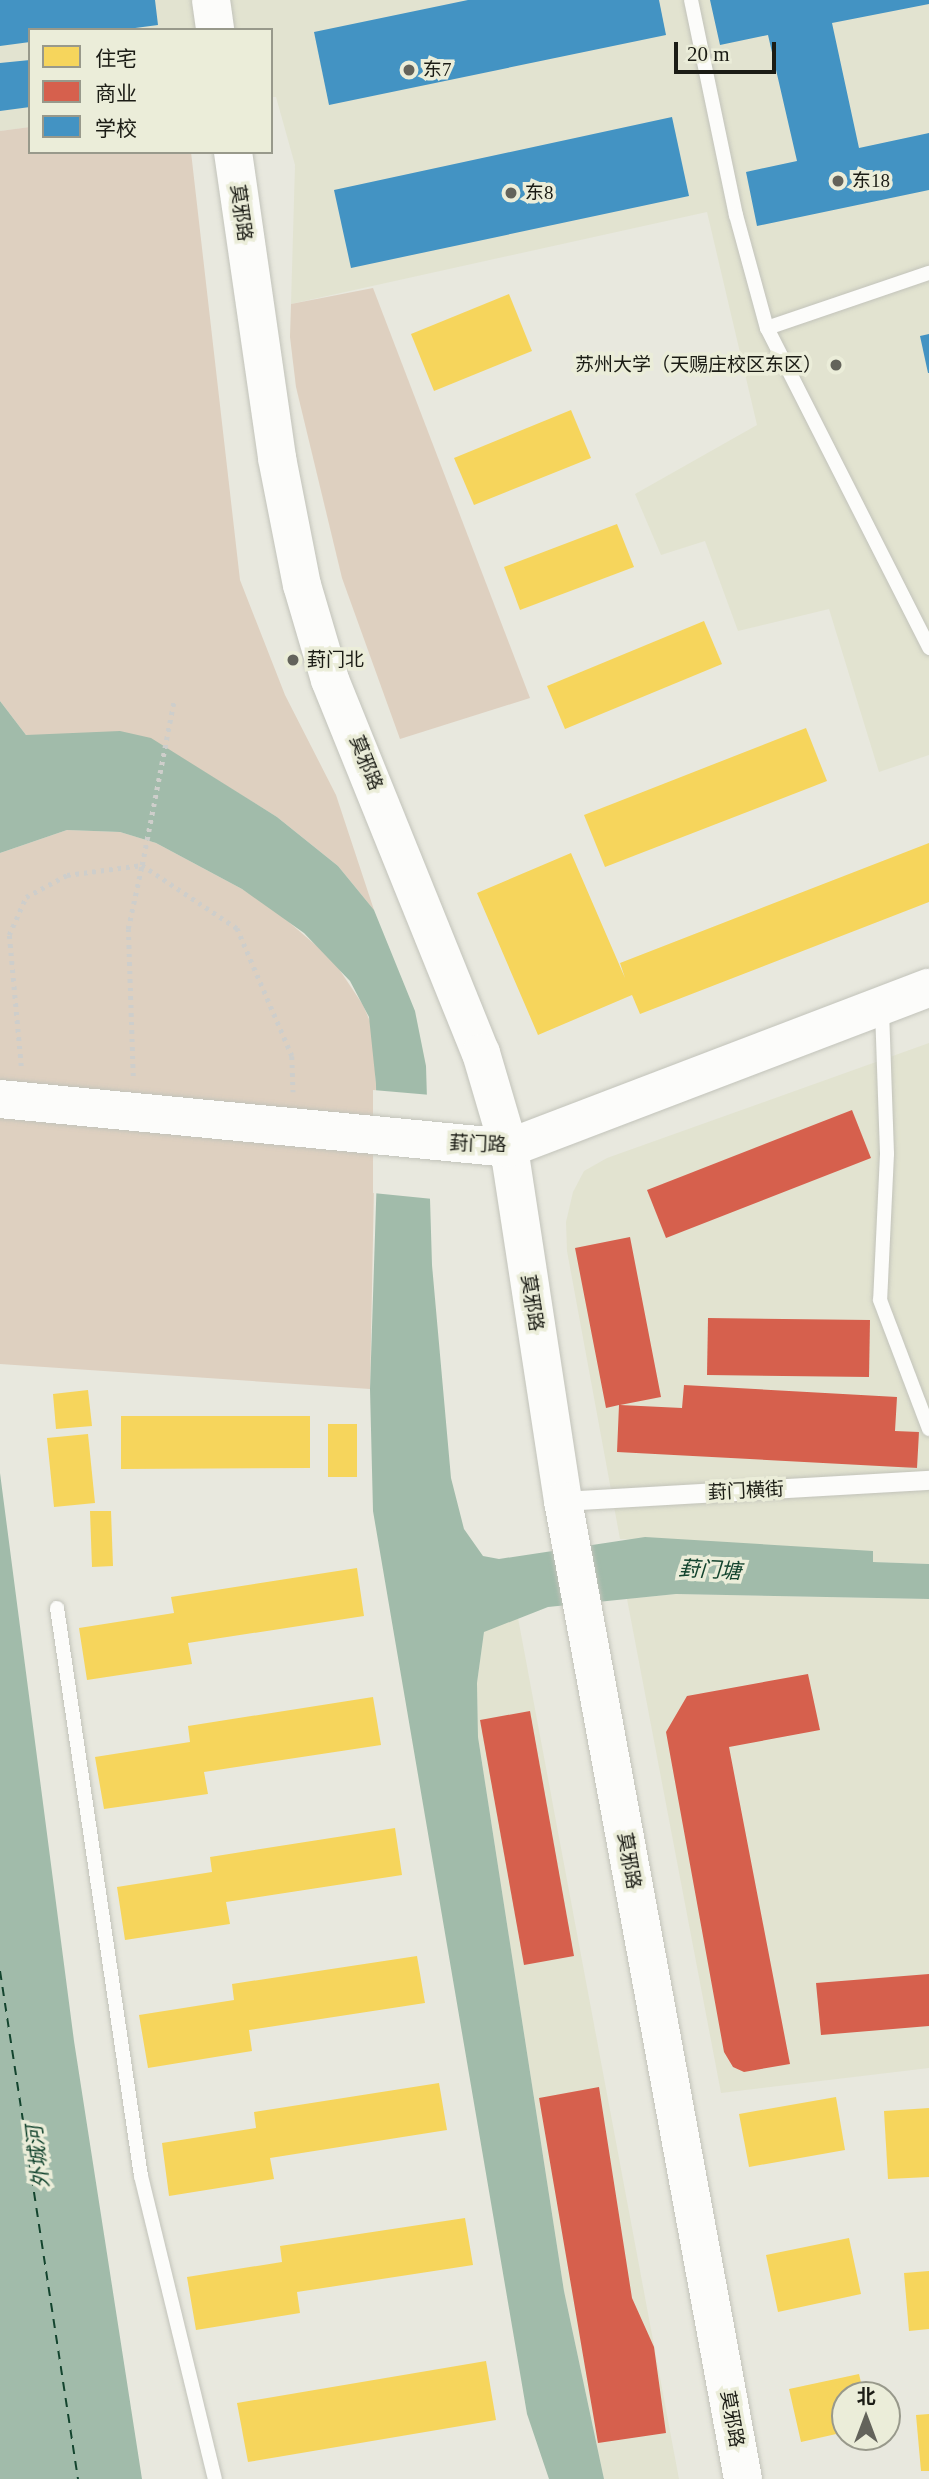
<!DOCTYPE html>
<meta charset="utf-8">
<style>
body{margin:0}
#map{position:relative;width:929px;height:2479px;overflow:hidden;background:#e8e8de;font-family:"Times New Roman","Noto Sans SC",serif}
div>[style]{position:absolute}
.built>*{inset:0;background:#e2e3d0}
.green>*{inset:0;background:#ded0c0}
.water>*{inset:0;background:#a1bbaa}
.pier>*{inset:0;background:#e8e8de}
.homes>*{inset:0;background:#f6d55c}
.shops>*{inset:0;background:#d6604d}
.schools>*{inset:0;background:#4393c3}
.ferry>*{height:2px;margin-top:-1px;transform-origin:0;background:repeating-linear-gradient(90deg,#13442e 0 9px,transparent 0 16px)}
.path>*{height:4.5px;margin-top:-2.25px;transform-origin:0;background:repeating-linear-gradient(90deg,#cececb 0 3.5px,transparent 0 8.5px)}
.roads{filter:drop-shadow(0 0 2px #c2c3ba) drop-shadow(0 0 2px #c2c3ba)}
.service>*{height:14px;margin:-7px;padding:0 7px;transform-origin:7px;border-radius:7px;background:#fcfcfa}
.pedestrian>*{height:19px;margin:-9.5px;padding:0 9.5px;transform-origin:9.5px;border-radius:9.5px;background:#fcfcfa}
.secondary>*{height:38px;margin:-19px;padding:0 19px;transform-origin:19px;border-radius:19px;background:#fcfcfa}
.dots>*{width:19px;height:19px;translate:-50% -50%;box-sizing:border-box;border:4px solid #ebedd9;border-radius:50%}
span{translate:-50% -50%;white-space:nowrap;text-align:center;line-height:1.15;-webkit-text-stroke:7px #ebedd9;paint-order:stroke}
.poi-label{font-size:19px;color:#1b1c15}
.left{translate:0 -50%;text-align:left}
.right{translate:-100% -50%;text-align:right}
.street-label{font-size:19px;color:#1b1c15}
.water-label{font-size:21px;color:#13442e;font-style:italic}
.legend{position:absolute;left:28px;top:28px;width:245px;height:126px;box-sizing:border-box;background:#ebedd9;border:2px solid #98998b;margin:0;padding:9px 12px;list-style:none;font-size:21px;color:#1b1c15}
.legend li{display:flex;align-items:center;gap:14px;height:35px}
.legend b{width:35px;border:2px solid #98998b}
.north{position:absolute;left:831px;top:2381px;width:70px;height:70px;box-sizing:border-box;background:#ebedd9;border:2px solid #98998b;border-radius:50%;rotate:0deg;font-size:19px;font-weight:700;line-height:28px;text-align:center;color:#1b1c15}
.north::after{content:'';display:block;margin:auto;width:24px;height:32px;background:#63635b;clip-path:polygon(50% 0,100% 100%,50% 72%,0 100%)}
.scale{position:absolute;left:674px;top:42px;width:102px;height:32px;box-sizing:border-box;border:4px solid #1b1c15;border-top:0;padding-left:9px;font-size:21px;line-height:24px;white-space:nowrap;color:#1b1c15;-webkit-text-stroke:5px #ebedd9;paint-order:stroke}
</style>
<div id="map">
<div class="built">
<i style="clip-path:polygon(0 0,929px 0,929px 755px,879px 772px,829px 609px,738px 631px,705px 541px,661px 555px,635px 494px,757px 425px,707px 212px,291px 304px,295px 165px,276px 97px,271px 97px,271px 30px,30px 30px,30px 127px,0 131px)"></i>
<i style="clip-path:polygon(929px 1043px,929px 1564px,873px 1562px,873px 1552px,620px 1539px,567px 1251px,566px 1222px,573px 1192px,584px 1171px,607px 1158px)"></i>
<i style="clip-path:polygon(676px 1594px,929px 1599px,929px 2068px,721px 2093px,627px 1599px)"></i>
<i style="clip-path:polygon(518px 1618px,679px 2479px,604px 2479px,564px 2291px,478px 1737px,477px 1683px,484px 1631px)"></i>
</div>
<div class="green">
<i style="clip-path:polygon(30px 127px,30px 152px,191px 152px,240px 580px,285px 695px,336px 795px,374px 910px,338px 866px,277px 817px,151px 739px,26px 735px,0 701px,0 131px)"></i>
<i style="clip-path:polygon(373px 288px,530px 698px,400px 739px,342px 578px,296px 387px,290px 337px,291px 304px)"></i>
<i style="clip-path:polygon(67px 830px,120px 832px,156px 843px,242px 889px,276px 911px,333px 960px,363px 1005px,372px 1026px,376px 1084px,370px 1389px,0 1364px,0 853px)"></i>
</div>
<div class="water">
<i style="clip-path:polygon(0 701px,26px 735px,120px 731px,151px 738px,277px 817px,338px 866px,374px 910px,415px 1011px,426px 1066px,432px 1265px,451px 1478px,464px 1529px,483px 1556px,499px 1559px,645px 1537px,873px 1551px,873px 1562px,929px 1564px,929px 1599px,676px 1594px,548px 1607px,484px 1632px,477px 1683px,478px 1737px,564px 2291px,604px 2479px,549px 2479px,527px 2414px,373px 1511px,370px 1389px,377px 1173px,376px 1084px,369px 1017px,350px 981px,304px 933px,242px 889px,156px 843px,120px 832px,67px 830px,0 853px)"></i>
<i style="clip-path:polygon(0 1473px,74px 2041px,142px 2479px,0 2479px)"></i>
</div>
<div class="pier">
<i style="clip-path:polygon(373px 1090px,431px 1095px,433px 1199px,373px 1193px)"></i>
</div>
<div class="homes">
<i style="clip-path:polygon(509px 294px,532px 351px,434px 391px,411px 334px)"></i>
<i style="clip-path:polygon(571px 410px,591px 458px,474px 505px,454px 458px)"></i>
<i style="clip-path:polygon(617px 524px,634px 567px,520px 610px,504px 567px)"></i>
<i style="clip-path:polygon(704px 621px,722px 664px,565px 729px,547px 686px)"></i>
<i style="clip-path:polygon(806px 728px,827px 781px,605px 867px,584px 815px)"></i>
<i style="clip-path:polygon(929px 843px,929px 902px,640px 1014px,632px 995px,538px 1035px,477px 893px,571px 853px,625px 978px,620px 963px)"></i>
<i style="clip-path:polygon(88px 1390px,92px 1426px,56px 1429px,53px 1394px)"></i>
<i style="clip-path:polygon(121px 1416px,310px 1416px,310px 1468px,121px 1469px)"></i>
<i style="clip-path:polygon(328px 1424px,357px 1424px,357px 1477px,328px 1477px)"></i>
<i style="clip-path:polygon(88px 1434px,95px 1503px,54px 1507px,47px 1438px)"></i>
<i style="clip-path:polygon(90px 1511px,111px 1511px,113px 1566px,92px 1567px)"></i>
<i style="clip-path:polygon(357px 1568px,364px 1616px,188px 1643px,192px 1664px,87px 1680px,79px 1628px,174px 1613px,171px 1597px)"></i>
<i style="clip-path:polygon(373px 1697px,381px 1745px,204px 1772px,208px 1794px,104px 1809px,95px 1757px,190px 1742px,188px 1726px)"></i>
<i style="clip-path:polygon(395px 1828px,402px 1875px,226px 1902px,230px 1924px,125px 1940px,117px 1887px,212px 1872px,210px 1857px)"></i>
<i style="clip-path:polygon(417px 1956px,425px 2003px,249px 2030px,252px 2051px,148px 2068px,139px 2015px,234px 2000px,232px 1984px)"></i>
<i style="clip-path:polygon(439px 2083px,447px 2130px,270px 2158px,274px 2179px,169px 2196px,162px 2143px,256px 2128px,254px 2112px)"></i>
<i style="clip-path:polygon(836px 2097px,845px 2150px,749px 2167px,739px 2114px)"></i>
<i style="clip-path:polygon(929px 2108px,929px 2177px,888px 2179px,884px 2111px)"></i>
<i style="clip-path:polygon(465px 2218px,473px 2265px,297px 2292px,300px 2313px,196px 2330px,187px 2277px,282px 2262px,280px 2246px)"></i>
<i style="clip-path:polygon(849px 2238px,861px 2294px,778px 2312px,766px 2255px)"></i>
<i style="clip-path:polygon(929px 2271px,929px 2329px,909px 2331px,904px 2273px)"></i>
<i style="clip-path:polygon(486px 2361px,496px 2420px,248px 2462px,237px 2403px)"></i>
<i style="clip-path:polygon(859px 2374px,864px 2395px,845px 2395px,845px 2432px,801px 2442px,789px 2389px)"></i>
<i style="clip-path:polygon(929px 2414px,929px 2471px,921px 2471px,916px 2415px)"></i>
</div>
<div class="shops">
<i style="clip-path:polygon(852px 1110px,871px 1158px,666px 1238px,647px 1190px)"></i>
<i style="clip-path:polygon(630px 1237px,661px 1397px,620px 1405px,682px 1408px,684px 1385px,897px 1397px,895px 1431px,919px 1432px,917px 1468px,617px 1452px,619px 1405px,606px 1408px,575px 1248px)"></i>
<i style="clip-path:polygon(708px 1318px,870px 1320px,869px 1377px,707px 1375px)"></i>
<i style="clip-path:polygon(808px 1674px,820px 1730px,729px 1747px,790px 2064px,744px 2072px,733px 2067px,724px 2052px,666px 1732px,687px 1696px)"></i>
<i style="clip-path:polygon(530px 1711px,574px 1956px,524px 1965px,480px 1720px)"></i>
<i style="clip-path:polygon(929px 1974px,929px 2026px,821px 2035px,816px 1983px)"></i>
<i style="clip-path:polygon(599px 2087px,632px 2298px,654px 2347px,666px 2433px,598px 2443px,539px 2098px)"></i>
</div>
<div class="schools">
<i style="clip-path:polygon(0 0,155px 0,158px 25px,120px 30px,30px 30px,30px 42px,0 46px)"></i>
<i style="clip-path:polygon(468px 0,659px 0,666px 35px,329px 105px,314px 32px)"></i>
<i style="clip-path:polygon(710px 0,929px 0,929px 4px,832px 23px,859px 148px,929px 133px,929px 190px,757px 226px,746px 172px,797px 161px,768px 35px,720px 45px)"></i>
<i style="clip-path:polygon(30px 60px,30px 107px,0 111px,0 63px)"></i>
<i style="clip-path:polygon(672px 117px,689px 196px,351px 268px,334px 190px)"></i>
<i style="clip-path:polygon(929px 334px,929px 373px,928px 373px,920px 336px)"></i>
</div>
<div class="ferry">
<i style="left:0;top:1971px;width:514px;rotate:81.27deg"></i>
</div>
<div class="path">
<i style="left:21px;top:1066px;width:132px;rotate:-95.2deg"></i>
<i style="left:9px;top:935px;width:42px;rotate:-65.9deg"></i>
<i style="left:26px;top:897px;width:47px;rotate:-28.2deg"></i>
<i style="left:67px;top:875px;width:76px;rotate:-7.6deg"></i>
<i style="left:142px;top:865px;width:168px;rotate:-79deg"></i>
<i style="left:133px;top:1076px;width:147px;rotate:-91.9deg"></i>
<i style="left:128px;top:929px;width:66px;rotate:-77.7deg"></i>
<i style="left:142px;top:865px;width:114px;rotate:33.6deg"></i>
<i style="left:237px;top:928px;width:139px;rotate:66.7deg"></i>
<i style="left:292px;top:1056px;width:36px;rotate:88deg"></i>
</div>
<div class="roads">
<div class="service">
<i style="left:691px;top:0;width:220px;rotate:78.2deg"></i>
<i style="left:736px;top:215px;width:117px;rotate:74.7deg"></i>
<i style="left:767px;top:328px;width:359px;rotate:63.1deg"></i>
<i style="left:767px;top:328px;width:171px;rotate:-18.8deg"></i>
<i style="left:882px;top:1010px;width:144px;rotate:88deg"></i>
<i style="left:887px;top:1154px;width:146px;rotate:92.7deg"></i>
<i style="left:880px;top:1300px;width:138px;rotate:69.2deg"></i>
<i style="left:57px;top:1608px;width:574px;rotate:81.59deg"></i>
<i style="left:141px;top:2176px;width:312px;rotate:76.3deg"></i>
</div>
<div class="pedestrian">
<i style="left:563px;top:1501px;width:367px;rotate:-3.3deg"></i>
</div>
<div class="secondary">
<i style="left:211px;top:0;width:30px;rotate:82deg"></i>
<i style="left:233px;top:152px;width:309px;rotate:81.8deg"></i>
<i style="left:277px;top:458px;width:129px;rotate:78.9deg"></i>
<i style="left:302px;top:585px;width:99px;rotate:73.6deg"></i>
<i style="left:330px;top:680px;width:402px;rotate:68deg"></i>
<i style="left:481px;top:1053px;width:99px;rotate:73.6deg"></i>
<i style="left:509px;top:1148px;width:357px;rotate:81.3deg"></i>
<i style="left:563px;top:1501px;width:994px;rotate:79.57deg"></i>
<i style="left:0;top:1099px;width:511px;rotate:5.5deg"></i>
<i style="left:509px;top:1148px;width:449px;rotate:-20.9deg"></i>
</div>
</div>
<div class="dots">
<i style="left:409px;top:70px;background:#63635b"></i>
<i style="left:838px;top:181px;background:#63635b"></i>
<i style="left:511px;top:193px;background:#63635b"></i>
<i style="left:836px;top:365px;background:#63635b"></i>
<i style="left:293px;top:660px;background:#63635b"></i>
</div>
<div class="poi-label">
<span class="left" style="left:423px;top:70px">东7</span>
<span class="left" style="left:852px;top:181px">东18</span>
<span class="left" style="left:525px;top:193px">东8</span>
<span class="right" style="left:822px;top:365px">苏州大学（天赐庄校区东区）</span>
<span class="left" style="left:307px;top:660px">葑门北</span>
</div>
<div class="street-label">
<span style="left:241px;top:213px;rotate:82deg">莫邪路</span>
<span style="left:366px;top:763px;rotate:68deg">莫邪路</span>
<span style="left:478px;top:1144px;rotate:2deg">葑门路</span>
<span style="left:532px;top:1303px;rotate:81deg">莫邪路</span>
<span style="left:746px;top:1491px;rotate:-3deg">葑门横街</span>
<span style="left:629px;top:1861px;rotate:80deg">莫邪路</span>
<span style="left:732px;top:2419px;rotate:80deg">莫邪路</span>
</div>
<div class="water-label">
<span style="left:710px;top:1570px;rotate:3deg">葑门塘</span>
<span style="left:38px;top:2157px;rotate:-97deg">外城河</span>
</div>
<ul class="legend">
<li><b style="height:19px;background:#f6d55c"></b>住宅</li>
<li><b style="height:19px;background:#d6604d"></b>商业</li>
<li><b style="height:19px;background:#4393c3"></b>学校</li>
</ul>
<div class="north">北</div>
<div class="scale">20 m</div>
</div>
